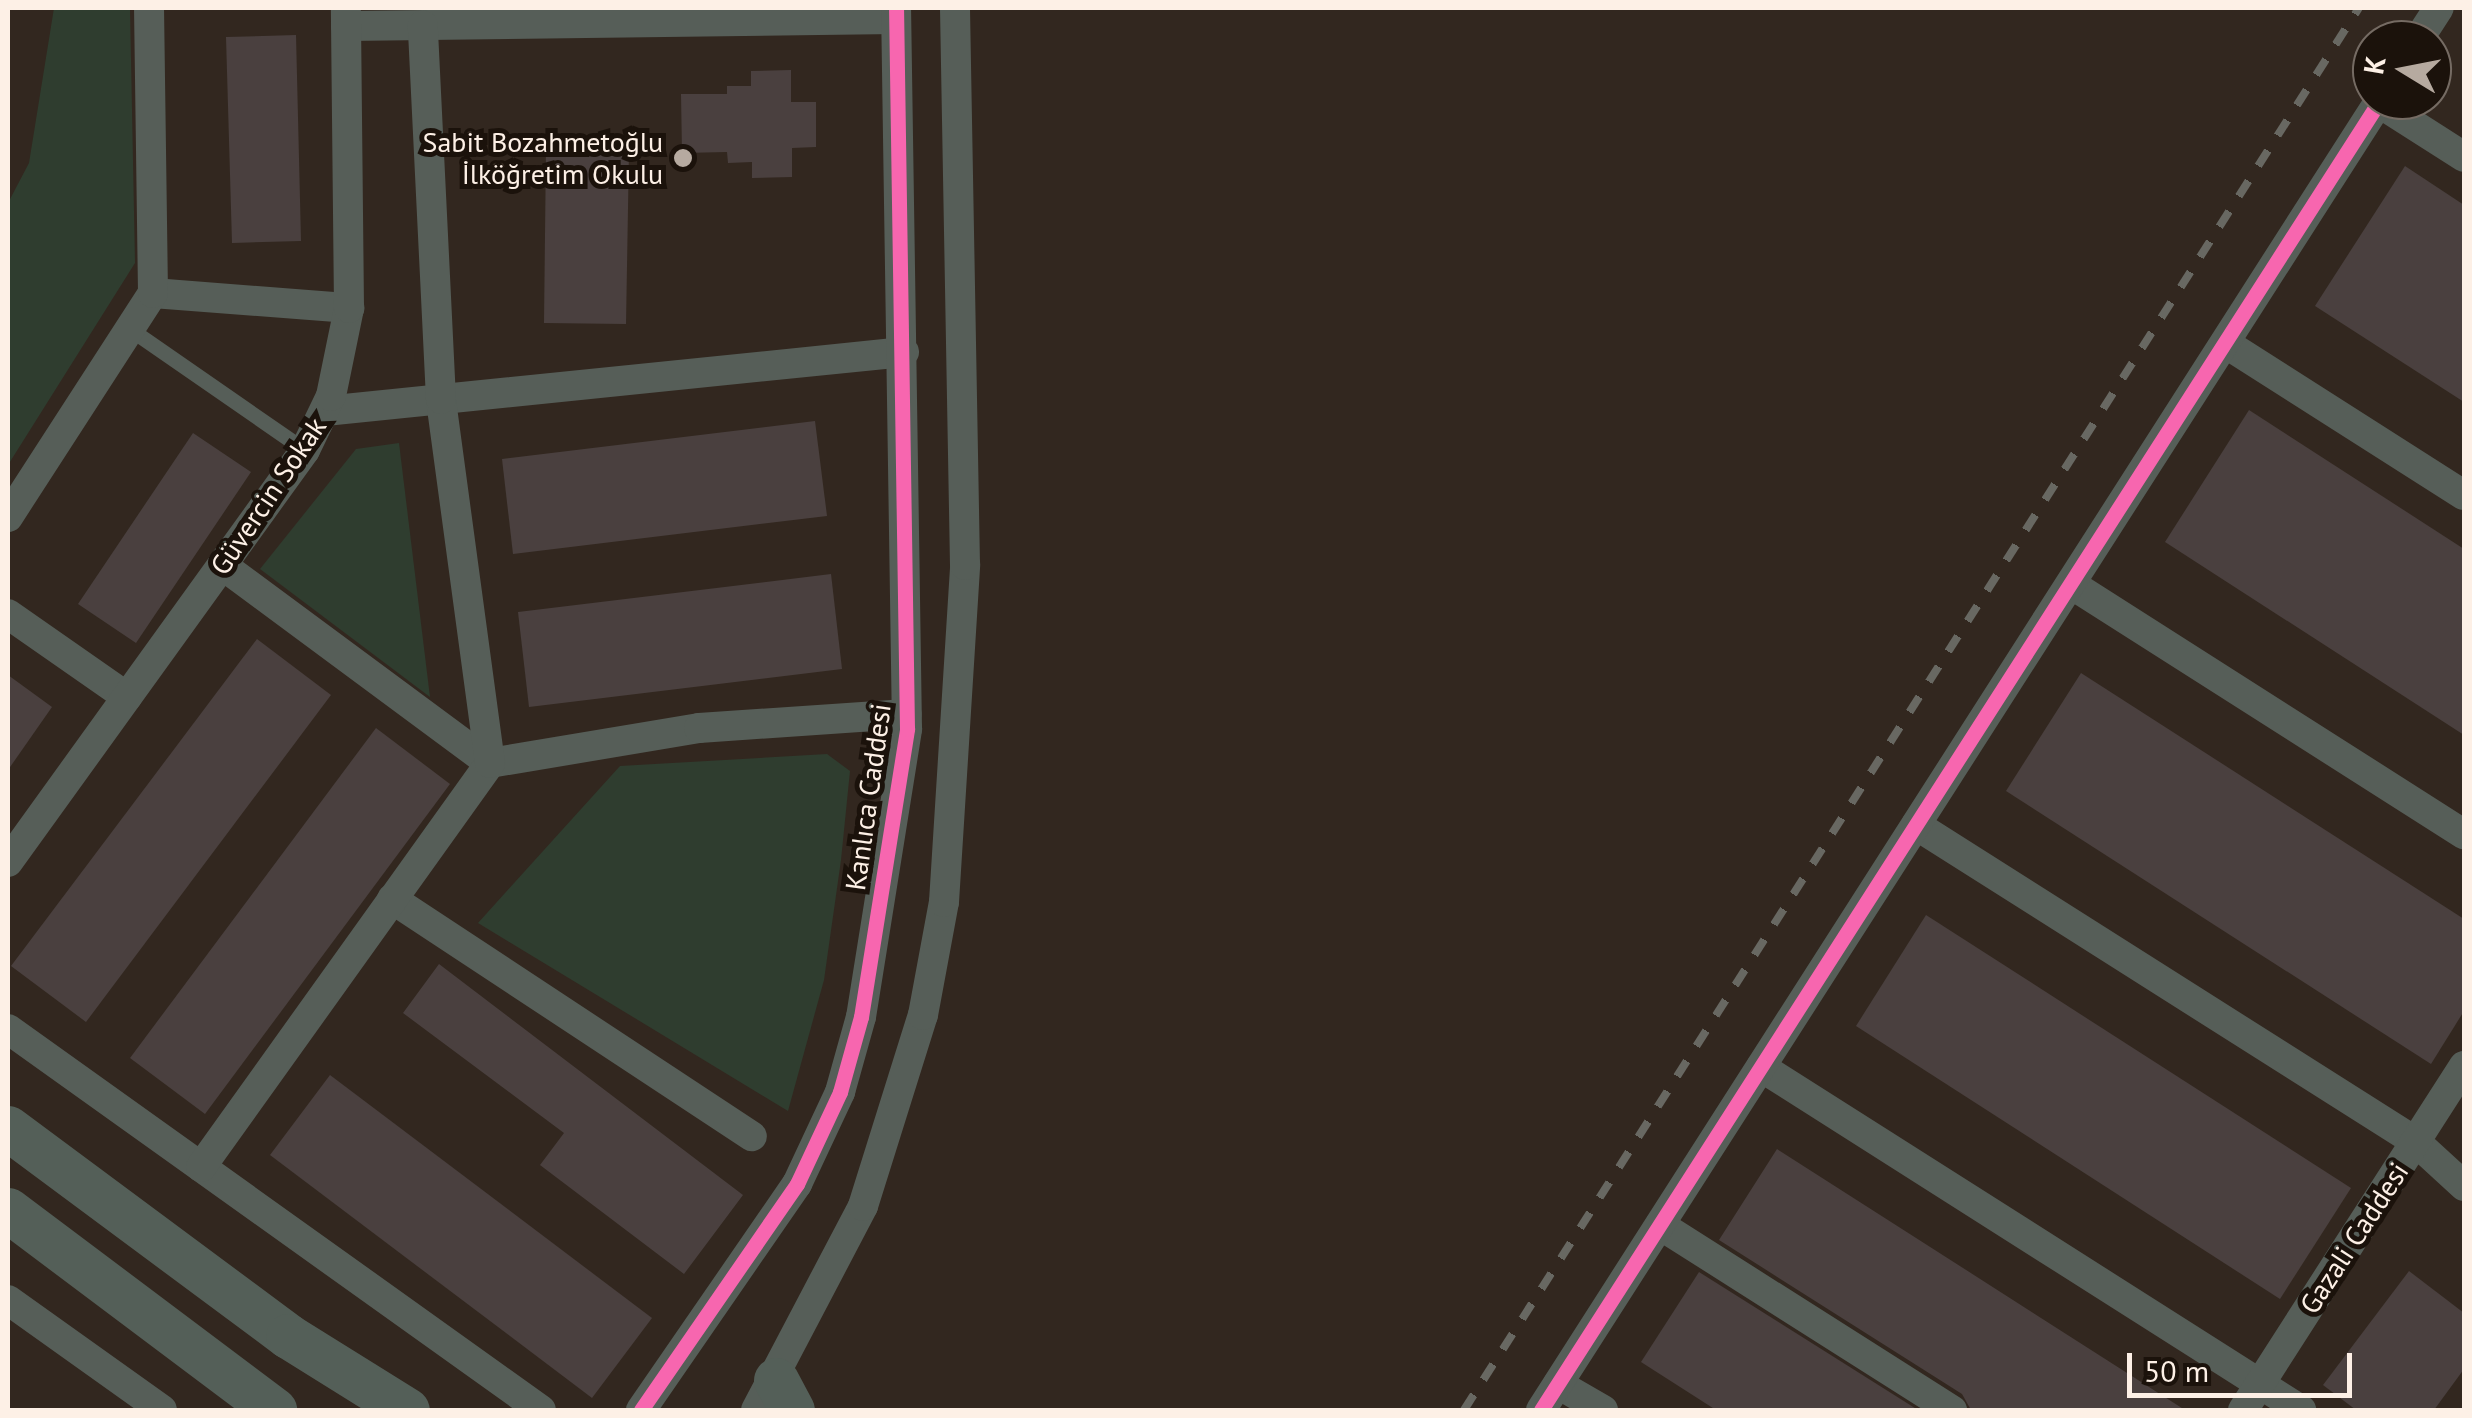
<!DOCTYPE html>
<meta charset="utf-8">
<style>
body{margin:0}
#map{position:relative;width:2472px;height:1418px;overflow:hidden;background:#32271f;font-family:"PT Sans",sans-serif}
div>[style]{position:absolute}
.green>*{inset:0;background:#2f3d2f}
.building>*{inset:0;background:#4a403f}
.lane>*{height:15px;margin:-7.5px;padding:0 7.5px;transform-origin:7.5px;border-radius:7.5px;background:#565e58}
.street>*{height:30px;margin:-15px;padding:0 15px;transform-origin:15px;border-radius:15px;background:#565e58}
.secondary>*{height:45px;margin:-22.5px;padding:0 22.5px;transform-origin:22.5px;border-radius:22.5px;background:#545f58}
.rail>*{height:8px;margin-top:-4px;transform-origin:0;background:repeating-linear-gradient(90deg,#686862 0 18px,transparent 0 36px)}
.cycleway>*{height:15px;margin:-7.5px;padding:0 7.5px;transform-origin:7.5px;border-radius:7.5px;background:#f766af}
.dots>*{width:28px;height:28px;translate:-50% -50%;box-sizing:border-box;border:5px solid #1b120b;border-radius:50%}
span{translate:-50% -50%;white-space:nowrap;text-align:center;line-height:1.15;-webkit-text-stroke:10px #1b120b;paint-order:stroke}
.poi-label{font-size:28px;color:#fdf0e6}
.right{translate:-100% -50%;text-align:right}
.street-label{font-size:28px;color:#fdf0e6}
.frame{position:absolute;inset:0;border:10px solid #fdf0e6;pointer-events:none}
.north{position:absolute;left:2352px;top:20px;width:100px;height:100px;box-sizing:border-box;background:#1b120b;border:2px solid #756b63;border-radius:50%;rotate:280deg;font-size:28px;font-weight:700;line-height:40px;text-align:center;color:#fdf0e6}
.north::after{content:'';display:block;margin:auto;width:35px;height:45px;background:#b6aaa0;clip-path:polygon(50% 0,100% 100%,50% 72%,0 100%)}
.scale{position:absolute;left:2127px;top:1353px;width:225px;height:45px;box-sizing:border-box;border:5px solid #fdf0e6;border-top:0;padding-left:12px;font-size:30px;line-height:35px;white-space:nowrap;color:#fdf0e6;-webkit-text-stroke:8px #1b120b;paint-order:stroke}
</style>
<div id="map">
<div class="green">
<i style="clip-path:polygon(54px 8px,130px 8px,135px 263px,8px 465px,8px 203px,29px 163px)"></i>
<i style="clip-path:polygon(399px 443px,430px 697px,260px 569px,356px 449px)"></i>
<i style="clip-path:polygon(827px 754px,850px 771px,841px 860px,824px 980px,788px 1111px,478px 923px,620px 766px)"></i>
</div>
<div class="building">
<i style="clip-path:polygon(296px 35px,301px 241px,232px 243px,226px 37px)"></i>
<i style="clip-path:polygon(791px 70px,791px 102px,816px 102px,816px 147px,792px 148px,792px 177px,752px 178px,752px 162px,728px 163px,727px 152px,682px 153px,681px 94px,727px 94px,727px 86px,751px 86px,751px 71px)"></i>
<i style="clip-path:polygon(546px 149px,629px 150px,626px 324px,544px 323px)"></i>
<i style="clip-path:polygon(2405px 166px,2464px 205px,2464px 402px,2315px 306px)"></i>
<i style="clip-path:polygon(2249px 410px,2464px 549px,2464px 735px,2165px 542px)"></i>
<i style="clip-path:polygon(815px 421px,827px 516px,513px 554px,502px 459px)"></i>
<i style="clip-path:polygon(193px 433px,251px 472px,136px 643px,78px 604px)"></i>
<i style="clip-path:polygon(831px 574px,842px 669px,529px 707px,518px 612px)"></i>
<i style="clip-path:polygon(257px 639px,331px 695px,86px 1022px,11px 966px)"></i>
<i style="clip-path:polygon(2081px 673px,2464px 919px,2464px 1011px,2431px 1064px,2006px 791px)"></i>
<i style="clip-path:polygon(8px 675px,52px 707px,8px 770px)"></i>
<i style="clip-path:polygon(376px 728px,450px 784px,205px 1114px,130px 1058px)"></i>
<i style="clip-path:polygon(1926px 915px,2351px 1188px,2280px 1299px,1856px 1026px)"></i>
<i style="clip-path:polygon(439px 964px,743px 1195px,684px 1274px,540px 1165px,564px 1133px,403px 1013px)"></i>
<i style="clip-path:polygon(330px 1075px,652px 1318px,592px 1398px,270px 1155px)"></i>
<i style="clip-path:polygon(1777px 1149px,2185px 1410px,1971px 1410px,1962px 1394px,1719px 1240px)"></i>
<i style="clip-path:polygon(2409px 1271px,2464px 1313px,2464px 1369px,2434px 1410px,2356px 1410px,2323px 1385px)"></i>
<i style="clip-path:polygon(1699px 1272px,1918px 1410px,1716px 1410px,1641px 1362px)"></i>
</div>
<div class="lane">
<i style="left:130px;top:329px;width:213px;rotate:34.7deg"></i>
</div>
<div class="street">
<i style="left:346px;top:26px;width:550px;rotate:-0.73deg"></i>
<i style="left:2418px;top:40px;width:38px;rotate:-57deg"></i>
<i style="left:2378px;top:102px;width:102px;rotate:32.6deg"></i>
<i style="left:153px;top:293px;width:197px;rotate:4.4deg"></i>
<i style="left:2225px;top:343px;width:283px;rotate:32.5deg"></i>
<i style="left:325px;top:411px;width:582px;rotate:-5.82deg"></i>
<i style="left:8px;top:517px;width:267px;rotate:-57.1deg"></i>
<i style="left:153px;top:293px;width:285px;rotate:-90.8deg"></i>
<i style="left:222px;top:565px;width:333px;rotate:36.5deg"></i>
<i style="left:490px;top:763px;width:212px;rotate:-9.5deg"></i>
<i style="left:699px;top:728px;width:208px;rotate:-3.9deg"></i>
<i style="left:2071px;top:584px;width:466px;rotate:32.5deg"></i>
<i style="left:8px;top:614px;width:145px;rotate:34.9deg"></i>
<i style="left:1916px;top:825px;width:592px;rotate:32.37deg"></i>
<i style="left:2416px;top:1142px;width:65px;rotate:42.5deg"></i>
<i style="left:8px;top:862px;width:508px;rotate:-54.21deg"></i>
<i style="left:305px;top:450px;width:60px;rotate:-64.3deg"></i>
<i style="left:331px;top:396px;width:90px;rotate:-78.4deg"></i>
<i style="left:349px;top:308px;width:300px;rotate:-90.6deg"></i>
<i style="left:392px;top:899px;width:431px;rotate:33.4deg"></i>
<i style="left:8px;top:1029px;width:655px;rotate:35.56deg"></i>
<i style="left:1761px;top:1067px;width:640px;rotate:32.42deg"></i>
<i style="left:201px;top:1167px;width:497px;rotate:-54.4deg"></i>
<i style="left:490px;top:763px;width:367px;rotate:-97.7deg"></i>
<i style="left:441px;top:399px;width:374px;rotate:-92.8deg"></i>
<i style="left:1660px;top:1225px;width:346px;rotate:32.4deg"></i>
<i style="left:8px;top:1300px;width:189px;rotate:35.5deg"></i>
<i style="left:1558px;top:1384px;width:52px;rotate:30deg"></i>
<i style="left:641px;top:1410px;width:275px;rotate:-55.4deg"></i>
<i style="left:797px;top:1184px;width:102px;rotate:-64.9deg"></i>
<i style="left:840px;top:1092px;width:78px;rotate:-74.4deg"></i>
<i style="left:861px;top:1017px;width:292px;rotate:-80.9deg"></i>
<i style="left:907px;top:729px;width:721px;rotate:-90.87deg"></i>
<i style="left:756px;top:1410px;width:230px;rotate:-62.3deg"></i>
<i style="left:863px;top:1206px;width:200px;rotate:-72.6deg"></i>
<i style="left:923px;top:1015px;width:115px;rotate:-79.5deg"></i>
<i style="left:944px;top:902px;width:338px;rotate:-86.4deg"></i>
<i style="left:965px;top:565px;width:557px;rotate:-91.03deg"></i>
<i style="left:1541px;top:1410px;width:1556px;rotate:-57.36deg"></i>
<i style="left:2243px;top:1410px;width:409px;rotate:-57.3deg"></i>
</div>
<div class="secondary">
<i style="left:8px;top:1128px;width:349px;rotate:36.6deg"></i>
<i style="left:288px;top:1336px;width:140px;rotate:31.9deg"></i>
<i style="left:8px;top:1210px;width:333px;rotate:36.9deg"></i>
<i style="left:776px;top:1380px;width:34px;rotate:62deg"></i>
</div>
<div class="rail">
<i style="left:1464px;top:1410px;width:1663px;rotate:-57.45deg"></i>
</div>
<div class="cycleway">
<i style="left:641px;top:1410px;width:275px;rotate:-55.4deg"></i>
<i style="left:797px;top:1184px;width:102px;rotate:-64.9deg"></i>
<i style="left:840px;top:1092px;width:78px;rotate:-74.4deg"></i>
<i style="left:861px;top:1017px;width:292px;rotate:-80.9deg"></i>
<i style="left:907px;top:729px;width:721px;rotate:-90.87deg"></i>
<i style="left:1541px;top:1410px;width:1556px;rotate:-57.36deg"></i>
</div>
<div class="dots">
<i style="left:683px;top:158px;background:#b6aaa0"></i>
</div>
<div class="poi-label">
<span class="right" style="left:663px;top:158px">Sabit Bozahmetoğlu<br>İlköğretim Okulu</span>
</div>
<div class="street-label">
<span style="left:268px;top:496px;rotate:-56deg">Güvercin Sokak</span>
<span style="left:868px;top:797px;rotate:-82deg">Kanlıca Caddesi</span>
<span style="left:2354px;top:1238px;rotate:-57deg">Gazali Caddesi</span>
</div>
<div class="frame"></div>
<div class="north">K</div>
<div class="scale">50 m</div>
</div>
